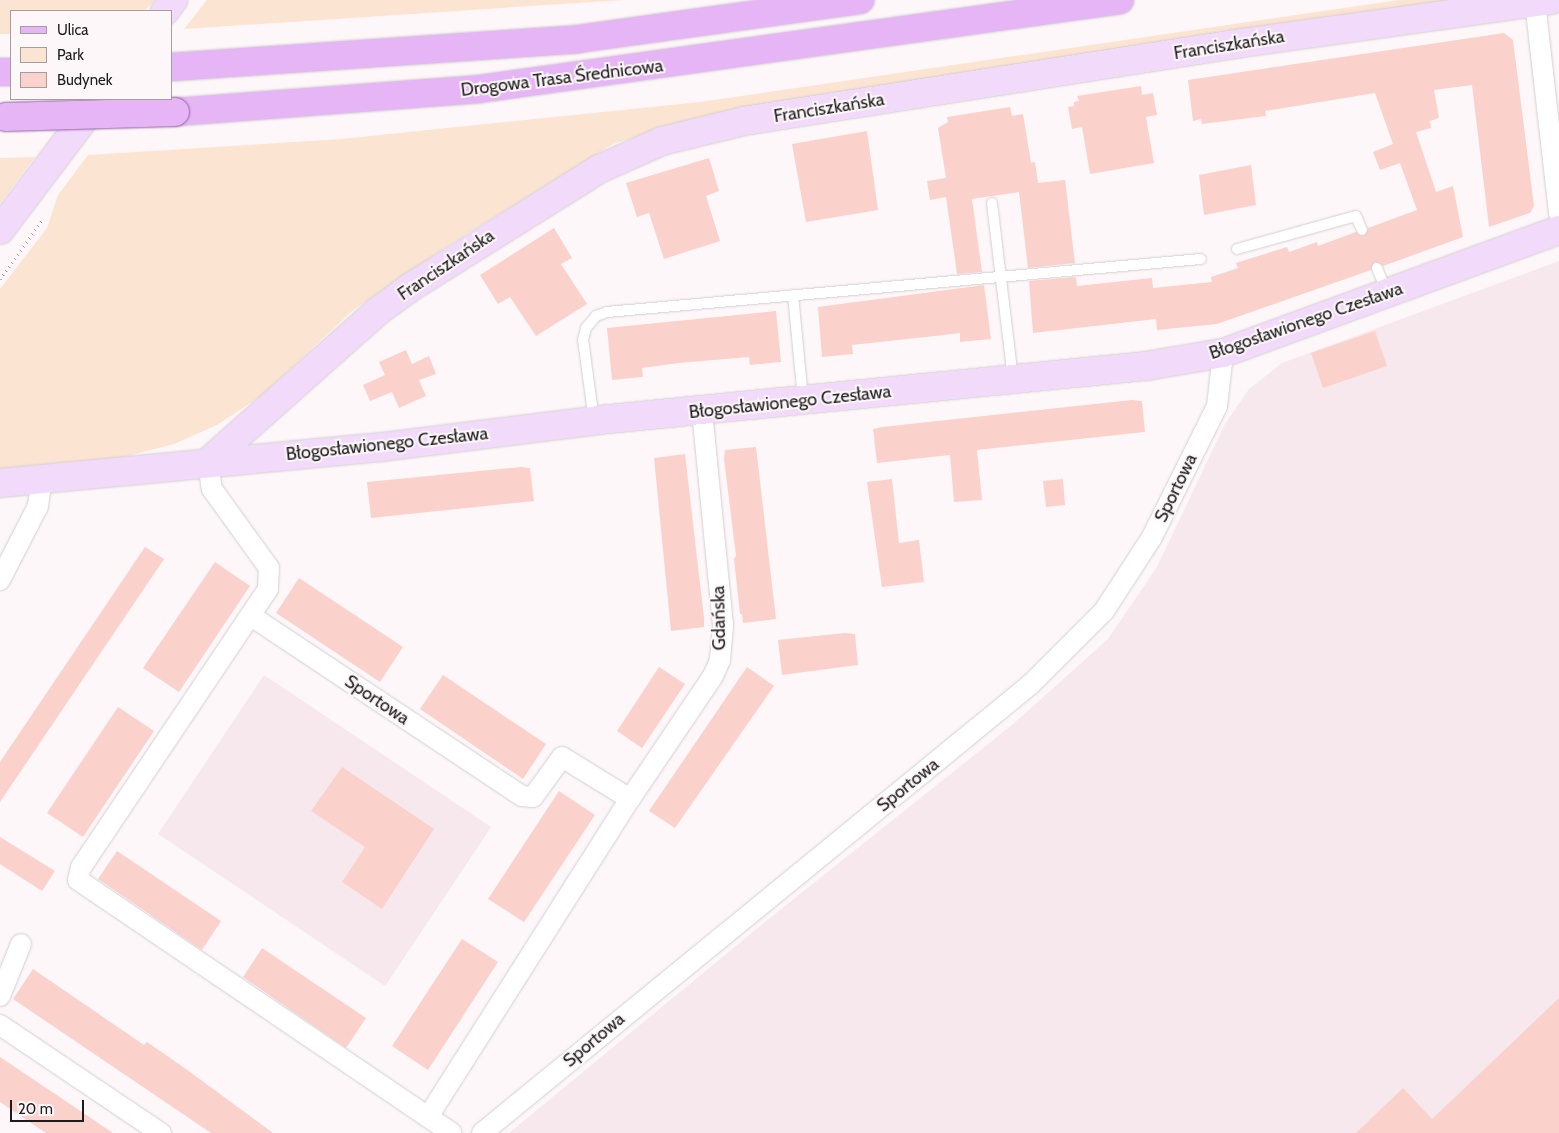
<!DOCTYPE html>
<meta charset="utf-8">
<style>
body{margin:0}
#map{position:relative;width:1559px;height:1133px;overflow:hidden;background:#fdf7f9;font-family:Cabin,sans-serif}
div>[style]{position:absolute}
.built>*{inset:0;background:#f6e8ed}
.green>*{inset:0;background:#fce4d2}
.building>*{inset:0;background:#fbd1cc}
.path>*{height:3px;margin-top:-1.5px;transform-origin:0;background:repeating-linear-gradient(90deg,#a49fa1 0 1px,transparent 0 5px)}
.roads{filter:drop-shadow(0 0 1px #d4ced0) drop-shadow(0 0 1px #d4ced0)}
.lane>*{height:10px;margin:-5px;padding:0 5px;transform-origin:5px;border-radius:5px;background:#fff}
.street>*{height:20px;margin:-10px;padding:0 10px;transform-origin:10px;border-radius:10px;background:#fff}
.secondary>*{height:28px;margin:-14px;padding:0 14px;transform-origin:14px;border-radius:14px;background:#f2dafa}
.primary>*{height:28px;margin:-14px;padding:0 14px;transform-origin:14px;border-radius:14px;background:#e5b5f5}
.bridges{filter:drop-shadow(0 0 1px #945fa5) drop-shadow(0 0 1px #945fa5)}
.primary-bridge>*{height:28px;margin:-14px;padding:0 14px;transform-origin:14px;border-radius:14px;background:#e5b5f5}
span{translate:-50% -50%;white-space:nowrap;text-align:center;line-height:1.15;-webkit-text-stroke:4px #fdf7f9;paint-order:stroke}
.street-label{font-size:18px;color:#1d1b1c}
.legend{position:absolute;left:10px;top:10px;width:162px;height:90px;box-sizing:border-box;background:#fdf7f9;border:1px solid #a39fa1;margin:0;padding:6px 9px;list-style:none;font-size:15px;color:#1d1b1c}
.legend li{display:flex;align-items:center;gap:10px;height:25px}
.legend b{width:25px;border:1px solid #a39fa1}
.scale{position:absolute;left:10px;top:1100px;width:74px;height:22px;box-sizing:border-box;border:2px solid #1d1b1c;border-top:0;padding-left:6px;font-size:15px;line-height:18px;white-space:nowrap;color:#1d1b1c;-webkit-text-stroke:4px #fdf7f9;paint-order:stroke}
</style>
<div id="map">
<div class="built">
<i style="clip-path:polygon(1559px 261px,1559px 1133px,509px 1133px,765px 922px,1012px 725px,1108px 639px,1157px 567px,1225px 424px,1249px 389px,1282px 363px)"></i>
<i style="clip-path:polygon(264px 675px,491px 827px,385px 986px,158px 834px)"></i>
</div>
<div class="green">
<i style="clip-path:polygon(0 0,154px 0,145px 11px,11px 11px,11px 34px,0 34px)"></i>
<i style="clip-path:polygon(207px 0,623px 0,184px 29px)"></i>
<i style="clip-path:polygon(1399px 0,1483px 0,699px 117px,613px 144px,450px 244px,352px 311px,261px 396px,217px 425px,174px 444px,124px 457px,0 469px,0 289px,47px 228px,58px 195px,88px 155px,341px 139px,700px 102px)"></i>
<i style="clip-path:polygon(35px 157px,0 204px,0 158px)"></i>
</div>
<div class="building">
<i style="clip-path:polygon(1504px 33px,1513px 40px,1534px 206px,1530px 213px,1489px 227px,1472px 85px,1434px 90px,1439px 118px,1430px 121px,1431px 128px,1416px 132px,1436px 192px,1453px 186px,1463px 237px,1383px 266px,1375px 262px,1371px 270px,1217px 324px,1157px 330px,1156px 319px,1033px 333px,1029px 281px,1076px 277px,1077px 286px,1152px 278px,1153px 288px,1212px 282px,1211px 277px,1238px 268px,1236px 263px,1287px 247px,1289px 252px,1317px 242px,1318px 246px,1356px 232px,1364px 236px,1368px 228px,1417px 210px,1400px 163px,1380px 170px,1373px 152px,1393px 144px,1375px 93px,1265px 111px,1266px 116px,1202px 124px,1201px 119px,1193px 121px,1188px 80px)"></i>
<i style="clip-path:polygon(1141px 86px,1142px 95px,1153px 93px,1157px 115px,1146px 117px,1154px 163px,1090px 174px,1082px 127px,1072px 129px,1068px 107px,1074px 106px,1074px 102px,1079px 101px,1077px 96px)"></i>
<i style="clip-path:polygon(1010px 107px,1012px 116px,1023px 114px,1031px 163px,1035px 162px,1038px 183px,1065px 180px,1075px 263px,1028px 268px,1019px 192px,972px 199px,982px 272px,957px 274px,946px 197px,930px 200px,927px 181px,946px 178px,938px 128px,948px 122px,947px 117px)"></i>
<i style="clip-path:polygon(867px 131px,878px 210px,806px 222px,792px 144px)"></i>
<i style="clip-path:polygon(709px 158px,719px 191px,706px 196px,720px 241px,664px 259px,649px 213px,637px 217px,626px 183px)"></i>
<i style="clip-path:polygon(1251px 165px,1256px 205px,1204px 215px,1199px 175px)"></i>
<i style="clip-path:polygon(554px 228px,572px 258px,561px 264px,587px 304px,536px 336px,510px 297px,498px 304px,480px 275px)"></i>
<i style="clip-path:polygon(984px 285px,991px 339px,960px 342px,960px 333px,935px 336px,852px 345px,853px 354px,822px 357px,818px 307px)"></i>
<i style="clip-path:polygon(776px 311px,781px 362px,750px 365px,749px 357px,679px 363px,642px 368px,643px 377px,612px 380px,607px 328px)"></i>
<i style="clip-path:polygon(1375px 331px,1387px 366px,1323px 388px,1311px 353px)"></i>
<i style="clip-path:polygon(406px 350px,412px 364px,429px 356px,436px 374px,419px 380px,426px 396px,399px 408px,392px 392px,370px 401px,363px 385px,385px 375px,379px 362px)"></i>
<i style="clip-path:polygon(1132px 400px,1142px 401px,1145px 432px,977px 450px,982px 500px,954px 502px,950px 455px,877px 463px,873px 429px,882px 427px)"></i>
<i style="clip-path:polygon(756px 447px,776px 619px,743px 623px,742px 614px,740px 614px,734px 559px,736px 556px,724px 459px,725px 450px)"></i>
<i style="clip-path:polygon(685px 454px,704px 618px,704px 627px,671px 631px,654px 458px)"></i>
<i style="clip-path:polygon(521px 467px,530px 468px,534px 501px,371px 518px,367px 482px)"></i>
<i style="clip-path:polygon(892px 479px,899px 543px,919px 540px,924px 582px,882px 587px,867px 482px)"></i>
<i style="clip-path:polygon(1063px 479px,1065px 505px,1046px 507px,1043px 481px)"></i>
<i style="clip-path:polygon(145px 547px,164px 559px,0 802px,0 762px)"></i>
<i style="clip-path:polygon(215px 562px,250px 586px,179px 692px,143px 668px)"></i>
<i style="clip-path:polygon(299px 578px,403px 647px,380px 682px,276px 613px)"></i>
<i style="clip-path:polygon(845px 633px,855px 634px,858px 665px,782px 675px,778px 640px)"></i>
<i style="clip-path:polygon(659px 667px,685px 684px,642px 748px,617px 731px)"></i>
<i style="clip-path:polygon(747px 667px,774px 686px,675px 828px,649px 811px)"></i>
<i style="clip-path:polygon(443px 675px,546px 744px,523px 779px,420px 709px)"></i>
<i style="clip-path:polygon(118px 707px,154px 731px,83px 837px,47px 813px)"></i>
<i style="clip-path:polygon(342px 767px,434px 829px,382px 909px,342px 882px,365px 847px,311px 811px)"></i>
<i style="clip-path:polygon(559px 791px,595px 815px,524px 922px,488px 899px)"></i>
<i style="clip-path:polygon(0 837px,55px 871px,42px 891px,0 864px)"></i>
<i style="clip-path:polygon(117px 851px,221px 921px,202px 950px,98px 879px)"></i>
<i style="clip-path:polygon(462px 939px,498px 962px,428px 1070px,392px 1046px)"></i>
<i style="clip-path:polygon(262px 948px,366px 1018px,346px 1048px,243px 977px)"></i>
<i style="clip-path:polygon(33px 969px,144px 1045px,147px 1042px,186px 1069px,273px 1133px,211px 1133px,13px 999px)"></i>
<i style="clip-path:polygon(1559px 998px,1559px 1133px,1356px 1133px,1403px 1088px,1432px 1119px)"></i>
<i style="clip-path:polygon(0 1057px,76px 1108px,113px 1133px,46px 1133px,0 1102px)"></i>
</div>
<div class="path">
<i style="left:0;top:279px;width:74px;rotate:-54.4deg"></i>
</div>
<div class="roads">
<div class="lane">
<i style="left:992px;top:203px;width:177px;rotate:83.2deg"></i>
<i style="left:1237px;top:249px;width:123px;rotate:-15.5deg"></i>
<i style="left:1356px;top:216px;width:15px;rotate:67deg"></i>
<i style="left:1377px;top:268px;width:27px;rotate:68deg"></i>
<i style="left:793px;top:295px;width:103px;rotate:84.5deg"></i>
<i style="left:594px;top:420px;width:81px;rotate:-97.8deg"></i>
<i style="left:583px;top:340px;width:12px;rotate:-76deg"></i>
<i style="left:586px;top:328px;width:16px;rotate:-50deg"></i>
<i style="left:596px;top:316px;width:12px;rotate:-20deg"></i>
<i style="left:607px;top:312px;width:596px;rotate:-5.1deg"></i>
</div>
<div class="street">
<i style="left:1535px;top:2px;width:213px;rotate:83.5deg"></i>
<i style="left:208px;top:462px;width:27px;rotate:82deg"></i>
<i style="left:212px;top:489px;width:97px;rotate:54.2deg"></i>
<i style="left:269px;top:568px;width:21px;rotate:93deg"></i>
<i style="left:268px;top:589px;width:335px;rotate:123.9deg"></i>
<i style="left:81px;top:867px;width:13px;rotate:103deg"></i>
<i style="left:78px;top:880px;width:451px;rotate:34.1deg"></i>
<i style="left:0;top:580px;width:83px;rotate:-62.8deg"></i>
<i style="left:38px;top:506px;width:28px;rotate:-82deg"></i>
<i style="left:251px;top:616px;width:325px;rotate:33.6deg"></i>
<i style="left:522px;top:796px;width:11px;rotate:5deg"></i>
<i style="left:533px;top:797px;width:49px;rotate:-54.1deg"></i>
<i style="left:562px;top:757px;width:80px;rotate:31.7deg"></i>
<i style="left:0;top:996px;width:56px;rotate:-68deg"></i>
<i style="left:0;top:1025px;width:194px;rotate:33.9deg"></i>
<i style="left:428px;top:1117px;width:377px;rotate:-57.6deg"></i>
<i style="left:630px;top:799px;width:148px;rotate:-56deg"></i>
<i style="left:713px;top:676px;width:17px;rotate:-66deg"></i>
<i style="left:720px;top:660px;width:35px;rotate:-85deg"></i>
<i style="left:723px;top:625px;width:215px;rotate:-95.6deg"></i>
<i style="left:482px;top:1133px;width:708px;rotate:-39.27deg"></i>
<i style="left:1030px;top:685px;width:105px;rotate:-45deg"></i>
<i style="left:1104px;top:611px;width:88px;rotate:-57deg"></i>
<i style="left:1152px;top:537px;width:146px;rotate:-63.6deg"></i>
<i style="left:1217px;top:406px;width:53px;rotate:-83.5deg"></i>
</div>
<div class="secondary">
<i style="left:165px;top:11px;width:14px;rotate:-54deg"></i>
<i style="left:0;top:230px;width:164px;rotate:-52.9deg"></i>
<i style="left:208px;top:462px;width:227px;rotate:-41.6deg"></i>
<i style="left:378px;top:311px;width:41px;rotate:-36deg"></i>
<i style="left:411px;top:287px;width:222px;rotate:-32.1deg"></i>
<i style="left:599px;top:169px;width:69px;rotate:-24deg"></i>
<i style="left:662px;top:141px;width:84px;rotate:-13.7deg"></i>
<i style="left:744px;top:121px;width:504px;rotate:-8.9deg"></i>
<i style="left:1242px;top:43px;width:312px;rotate:-7.9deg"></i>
<i style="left:0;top:483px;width:385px;rotate:-5.4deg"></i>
<i style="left:383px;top:447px;width:218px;rotate:-7.1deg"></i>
<i style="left:599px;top:420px;width:550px;rotate:-5.64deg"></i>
<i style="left:1146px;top:366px;width:78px;rotate:-9.6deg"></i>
<i style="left:1223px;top:353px;width:358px;rotate:-20.1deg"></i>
</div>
<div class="primary">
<i style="left:171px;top:67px;width:408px;rotate:-3.9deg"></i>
<i style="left:578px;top:39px;width:285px;rotate:-7.9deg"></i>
<i style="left:0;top:72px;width:11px"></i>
<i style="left:175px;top:112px;width:305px;rotate:-4.3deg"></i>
<i style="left:479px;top:89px;width:647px;rotate:-7.9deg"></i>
</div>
</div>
<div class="bridges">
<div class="primary-bridge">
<i style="left:6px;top:117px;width:169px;rotate:-1.7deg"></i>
</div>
</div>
<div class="street-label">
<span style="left:1229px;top:45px;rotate:-9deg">Franciszkańska</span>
<span style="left:562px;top:78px;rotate:-7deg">Drogowa Trasa Średnicowa</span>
<span style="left:829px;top:108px;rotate:-9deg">Franciszkańska</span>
<span style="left:446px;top:265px;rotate:-34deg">Franciszkańska</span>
<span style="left:1306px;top:321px;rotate:-19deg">Błogosławionego Czesława</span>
<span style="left:790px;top:402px;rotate:-6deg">Błogosławionego Czesława</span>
<span style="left:387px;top:444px;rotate:-6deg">Błogosławionego Czesława</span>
<span style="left:1176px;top:488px;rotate:-64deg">Sportowa</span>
<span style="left:719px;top:618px;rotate:-91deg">Gdańska</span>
<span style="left:377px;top:700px;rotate:34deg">Sportowa</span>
<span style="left:908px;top:785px;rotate:-39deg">Sportowa</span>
<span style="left:594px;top:1040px;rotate:-40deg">Sportowa</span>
</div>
<ul class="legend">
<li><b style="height:6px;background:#e5b5f5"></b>Ulica</li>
<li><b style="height:14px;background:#fce4d2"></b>Park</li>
<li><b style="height:14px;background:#fbd1cc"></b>Budynek</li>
</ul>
<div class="scale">20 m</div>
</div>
